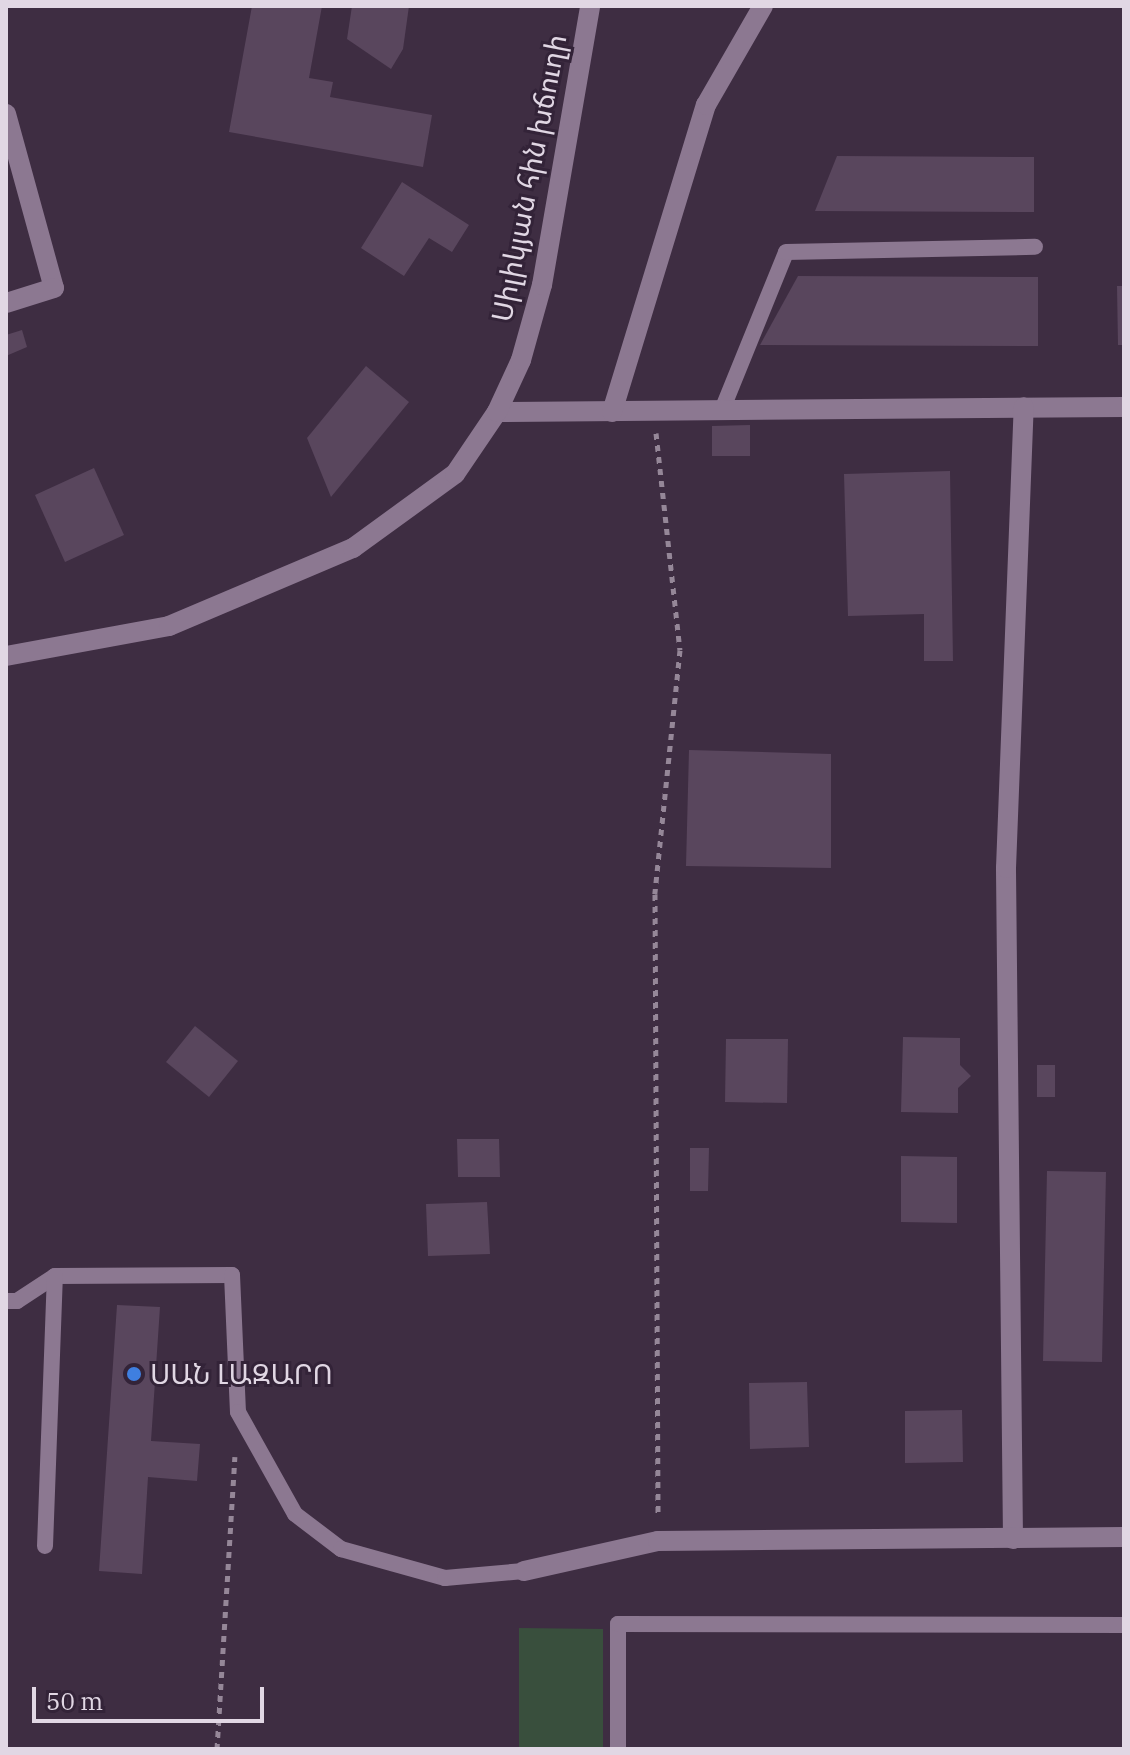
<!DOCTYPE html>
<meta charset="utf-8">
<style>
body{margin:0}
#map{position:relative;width:1130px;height:1755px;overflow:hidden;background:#3e2d42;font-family:"IBM Plex Serif","Noto Sans Armenian",serif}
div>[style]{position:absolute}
.green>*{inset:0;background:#394f3d}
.building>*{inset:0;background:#59465d}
.path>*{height:5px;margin-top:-2.5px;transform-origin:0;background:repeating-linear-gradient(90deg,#958798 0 6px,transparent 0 12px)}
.service>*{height:16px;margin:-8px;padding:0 8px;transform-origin:8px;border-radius:8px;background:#8c7891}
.minor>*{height:20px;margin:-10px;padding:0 10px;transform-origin:10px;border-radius:10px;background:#8c7891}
.tertiary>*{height:20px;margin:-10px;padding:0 10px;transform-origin:10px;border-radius:10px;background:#8c7891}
.dots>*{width:22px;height:22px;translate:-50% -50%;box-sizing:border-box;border:4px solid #332338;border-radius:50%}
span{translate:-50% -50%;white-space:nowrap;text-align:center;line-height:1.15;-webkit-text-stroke:6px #332338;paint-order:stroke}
.street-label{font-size:28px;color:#e1d7e4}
.poi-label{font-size:28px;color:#e1d7e4}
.left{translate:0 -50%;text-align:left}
.frame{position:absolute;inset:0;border:8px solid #e1d7e4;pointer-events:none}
.scale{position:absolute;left:32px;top:1687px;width:232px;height:36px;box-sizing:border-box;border:4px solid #e1d7e4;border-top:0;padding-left:10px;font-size:24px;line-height:28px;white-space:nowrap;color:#e1d7e4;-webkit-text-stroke:6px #332338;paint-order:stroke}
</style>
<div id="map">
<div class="green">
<i style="clip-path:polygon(519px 1628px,603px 1629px,603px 1749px,519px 1749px)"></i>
</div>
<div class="building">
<i style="clip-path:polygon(252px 6px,322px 6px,309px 78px,333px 82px,330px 97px,432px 115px,423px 167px,229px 132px)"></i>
<i style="clip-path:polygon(352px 6px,409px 6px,403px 49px,391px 69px,347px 39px)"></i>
<i style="clip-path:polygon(837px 156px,1034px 157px,1034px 212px,815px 211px)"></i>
<i style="clip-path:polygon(402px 182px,469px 225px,452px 252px,429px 238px,404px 276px,361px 248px)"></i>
<i style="clip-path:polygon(798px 276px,1038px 277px,1038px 346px,760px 345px)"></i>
<i style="clip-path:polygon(1117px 286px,1124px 286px,1124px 345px,1118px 345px)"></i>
<i style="clip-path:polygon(22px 330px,27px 347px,6px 356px,6px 335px)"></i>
<i style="clip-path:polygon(366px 366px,409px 402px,331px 497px,307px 438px)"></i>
<i style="clip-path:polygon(750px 425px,750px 456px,712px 456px,712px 426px)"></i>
<i style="clip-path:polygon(94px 468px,124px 535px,65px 562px,35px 495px)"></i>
<i style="clip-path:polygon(950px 471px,953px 661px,924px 661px,924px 614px,848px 616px,844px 474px)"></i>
<i style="clip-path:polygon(689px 750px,831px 754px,831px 868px,686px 866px)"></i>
<i style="clip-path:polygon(195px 1026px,238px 1061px,209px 1097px,166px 1062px)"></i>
<i style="clip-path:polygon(903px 1037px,960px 1038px,960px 1065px,971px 1076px,958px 1088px,958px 1113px,901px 1112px)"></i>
<i style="clip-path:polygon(726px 1039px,788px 1039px,787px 1103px,725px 1102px)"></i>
<i style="clip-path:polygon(1037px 1065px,1055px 1065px,1055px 1097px,1037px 1097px)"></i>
<i style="clip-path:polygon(457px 1139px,499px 1139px,500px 1177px,458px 1177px)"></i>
<i style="clip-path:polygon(690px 1148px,709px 1148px,708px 1191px,690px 1191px)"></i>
<i style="clip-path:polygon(901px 1156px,957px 1157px,957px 1223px,901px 1222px)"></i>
<i style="clip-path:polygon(1047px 1171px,1106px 1172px,1102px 1362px,1043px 1361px)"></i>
<i style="clip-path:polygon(487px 1202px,490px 1254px,428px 1256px,426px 1204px)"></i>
<i style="clip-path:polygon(117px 1305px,160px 1307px,151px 1441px,200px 1444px,197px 1481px,148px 1477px,142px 1574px,99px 1571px)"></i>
<i style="clip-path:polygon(807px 1382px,809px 1447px,750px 1449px,749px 1383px)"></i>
<i style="clip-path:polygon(962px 1410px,963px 1462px,905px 1463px,905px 1411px)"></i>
</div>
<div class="path">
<i style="left:656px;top:433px;width:218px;rotate:83.7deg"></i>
<i style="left:680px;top:650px;width:245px;rotate:95.9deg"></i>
<i style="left:655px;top:894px;width:622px;rotate:89.72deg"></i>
<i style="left:217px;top:1749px;width:293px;rotate:-86.5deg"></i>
</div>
<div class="service">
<i style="left:722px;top:410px;width:170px;rotate:-67.9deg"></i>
<i style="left:786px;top:252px;width:249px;rotate:-1.2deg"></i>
<i style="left:6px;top:1301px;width:11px"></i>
<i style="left:17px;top:1301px;width:45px;rotate:-33.3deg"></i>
<i style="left:55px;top:1276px;width:177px;rotate:-0.3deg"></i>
<i style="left:232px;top:1275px;width:137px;rotate:87.5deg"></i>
<i style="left:238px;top:1412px;width:117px;rotate:60.8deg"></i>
<i style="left:295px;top:1514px;width:58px;rotate:37.3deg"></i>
<i style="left:341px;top:1549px;width:108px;rotate:15.6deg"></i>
<i style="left:445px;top:1578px;width:79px;rotate:-5.1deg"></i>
<i style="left:45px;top:1546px;width:270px;rotate:-87.9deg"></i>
<i style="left:618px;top:1749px;width:125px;rotate:-90deg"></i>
<i style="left:618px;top:1624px;width:506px;rotate:0.11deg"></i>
</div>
<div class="minor">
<i style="left:6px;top:114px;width:180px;rotate:74.6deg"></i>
<i style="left:54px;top:288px;width:50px;rotate:162.6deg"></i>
<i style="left:497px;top:412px;width:627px;rotate:-0.46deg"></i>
<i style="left:612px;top:412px;width:321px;rotate:-73deg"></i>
<i style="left:706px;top:105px;width:114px;rotate:-60.1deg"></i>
<i style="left:1013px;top:1539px;width:671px;rotate:-90.6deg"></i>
<i style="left:1006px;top:868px;width:461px;rotate:-87.8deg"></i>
<i style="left:524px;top:1571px;width:137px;rotate:-12.6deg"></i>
<i style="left:658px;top:1541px;width:466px;rotate:-0.5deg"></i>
</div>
<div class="tertiary">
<i style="left:6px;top:656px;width:166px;rotate:-10.4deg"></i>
<i style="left:169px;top:626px;width:200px;rotate:-23deg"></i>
<i style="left:353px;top:548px;width:126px;rotate:-36deg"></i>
<i style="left:455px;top:474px;width:75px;rotate:-55.9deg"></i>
<i style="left:497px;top:412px;width:57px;rotate:-65.2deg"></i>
<i style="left:521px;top:360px;width:78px;rotate:-74.4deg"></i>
<i style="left:542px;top:285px;width:283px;rotate:-80.2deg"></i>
</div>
<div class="dots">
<i style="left:134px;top:1374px;background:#3f7fe0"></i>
</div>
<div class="street-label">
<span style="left:529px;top:178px;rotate:-79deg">Սիլիկյան հին խճուղի</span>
</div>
<div class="poi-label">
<span class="left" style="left:150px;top:1374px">ՍԱՆ ԼԱԶԱՐՈ</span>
</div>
<div class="frame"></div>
<div class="scale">50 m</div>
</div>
